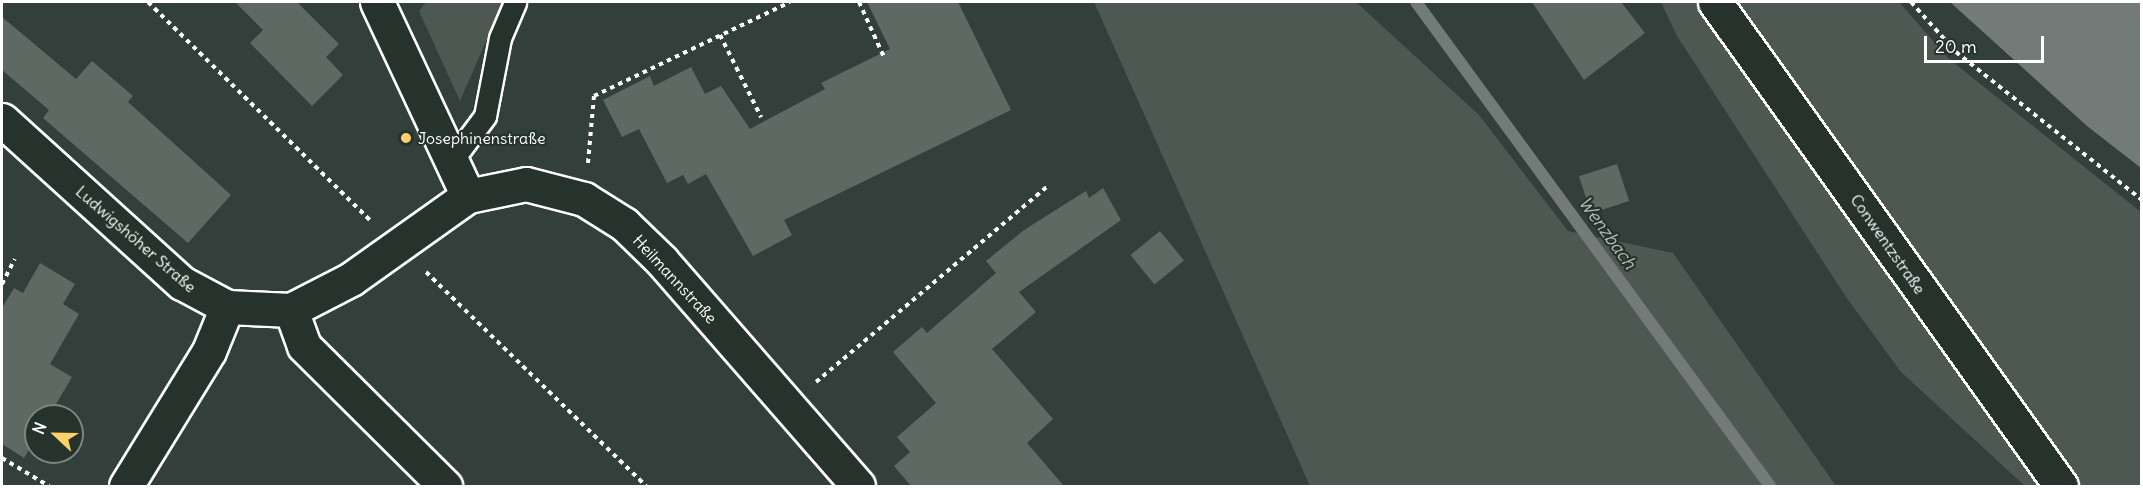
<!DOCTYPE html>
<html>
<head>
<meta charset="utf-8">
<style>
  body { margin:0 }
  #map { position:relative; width:2143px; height:488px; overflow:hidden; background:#333f3a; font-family:Delius,sans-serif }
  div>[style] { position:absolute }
  .green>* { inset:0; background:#4d5853 }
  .water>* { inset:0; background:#737b78 }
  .stream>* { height:12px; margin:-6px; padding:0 6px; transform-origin:6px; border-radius:6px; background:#737b78 }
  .building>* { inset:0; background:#5f6964; transform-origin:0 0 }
  .path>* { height:4px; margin-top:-2px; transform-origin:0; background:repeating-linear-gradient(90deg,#fff 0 4.5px,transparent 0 9px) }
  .roads { filter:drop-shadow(2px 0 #fff) drop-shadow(-2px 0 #fff) drop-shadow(0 2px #fff) drop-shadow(0 -2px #fff) }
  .lane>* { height:21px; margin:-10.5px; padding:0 10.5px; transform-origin:10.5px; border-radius:10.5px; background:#26332d }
  .street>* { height:33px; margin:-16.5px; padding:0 16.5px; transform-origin:16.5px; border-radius:16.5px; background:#26332d }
  .dots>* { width:16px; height:16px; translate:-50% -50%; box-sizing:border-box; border:3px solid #26332d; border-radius:50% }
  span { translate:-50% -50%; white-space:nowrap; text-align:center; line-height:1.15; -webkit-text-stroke:4.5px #26332d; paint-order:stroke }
  .poi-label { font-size:16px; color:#fff }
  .left { translate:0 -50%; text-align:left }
  .street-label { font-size:16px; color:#fff }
  .water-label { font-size:18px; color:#b9bdbc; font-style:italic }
  .frame { position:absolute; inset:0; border:3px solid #fff; pointer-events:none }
  .north { position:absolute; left:24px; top:404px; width:60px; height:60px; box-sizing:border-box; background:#26332d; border:2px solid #7d8581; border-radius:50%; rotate:292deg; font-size:16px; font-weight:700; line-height:24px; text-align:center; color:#fff }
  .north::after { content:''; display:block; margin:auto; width:21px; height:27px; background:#ffd166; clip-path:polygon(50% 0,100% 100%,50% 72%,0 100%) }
  .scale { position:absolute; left:1924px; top:36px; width:120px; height:27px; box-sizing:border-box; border:3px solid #fff; border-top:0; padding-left:8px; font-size:18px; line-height:21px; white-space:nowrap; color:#fff; -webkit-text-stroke:4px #26332d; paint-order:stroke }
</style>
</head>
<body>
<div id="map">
  <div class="green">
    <div style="clip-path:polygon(426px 2px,503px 2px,460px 101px,419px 11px)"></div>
    <div style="clip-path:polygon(1094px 2px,1356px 2px,1479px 115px,1568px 231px,1673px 253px,1836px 486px,1310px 486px)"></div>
    <div style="clip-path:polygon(1661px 2px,1899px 2px,1949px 59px,2141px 212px,2141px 486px,2025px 486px,1901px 372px,1846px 297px,1677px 36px)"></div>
  </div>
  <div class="water">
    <div style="clip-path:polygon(1950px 2px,2141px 2px,2141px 168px,2087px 126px)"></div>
  </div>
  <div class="stream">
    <div style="left:1416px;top:2px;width:600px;rotate:53.82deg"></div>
  </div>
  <div class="building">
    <div style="clip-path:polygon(235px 2px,297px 2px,339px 44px,326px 57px,343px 75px,312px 106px,250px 43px,263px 30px)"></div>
    <div style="clip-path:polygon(867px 2px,958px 2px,1011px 110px,784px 220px,792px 235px,753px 256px,706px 174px,688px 184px,683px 175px,667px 183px,639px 129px,622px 137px,603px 100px,650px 76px,654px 86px,691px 67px,705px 94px,721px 86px,750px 129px,825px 89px,821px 83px,890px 49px)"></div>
    <div style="clip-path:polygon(1532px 2px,1621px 2px,1645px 33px,1584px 80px)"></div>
    <div style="clip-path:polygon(2px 17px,76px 79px,92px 61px,133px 96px,128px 102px,231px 195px,188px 243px,43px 118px,49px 110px,2px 70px)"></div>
    <div style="left:1617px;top:164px;width:39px;height:40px;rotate:72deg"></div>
    <div style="clip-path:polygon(1103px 188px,1121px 220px,1019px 292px,1036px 312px,992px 349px,1053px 419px,1027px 443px,1064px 486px,911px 486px,894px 466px,910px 452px,897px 437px,936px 403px,893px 352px,922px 327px,927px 333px,996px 273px,986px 261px,1024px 230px,1086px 191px,1089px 198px)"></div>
    <div style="left:1160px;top:231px;width:38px;height:38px;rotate:51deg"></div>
    <div style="clip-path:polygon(40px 263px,75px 284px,63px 304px,79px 314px,50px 364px,72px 377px,49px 416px,36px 416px,36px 438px,24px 458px,2px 444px,2px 308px,14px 288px,23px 293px)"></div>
  </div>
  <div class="path">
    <div style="left:148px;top:2px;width:311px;rotate:44.5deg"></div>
    <div style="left:859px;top:2px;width:60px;rotate:65.6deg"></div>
    <div style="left:1911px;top:2px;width:67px;rotate:48deg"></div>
    <div style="left:1956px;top:52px;width:238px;rotate:38.5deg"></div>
    <div style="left:720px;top:35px;width:92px;rotate:63.4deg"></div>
    <div style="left:588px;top:163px;width:67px;rotate:-84.9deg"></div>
    <div style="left:594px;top:96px;width:217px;rotate:-25.6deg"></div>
    <div style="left:426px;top:272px;width:307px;rotate:44.2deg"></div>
    <div style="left:2px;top:284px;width:28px;rotate:-63deg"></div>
    <div style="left:816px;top:382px;width:302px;rotate:-40.2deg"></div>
    <div style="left:2px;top:458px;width:55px;rotate:30.8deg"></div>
  </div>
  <div class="roads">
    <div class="lane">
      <div style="left:450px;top:163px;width:59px;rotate:-53.3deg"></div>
      <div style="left:485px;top:116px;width:79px;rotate:-79.1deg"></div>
      <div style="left:500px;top:38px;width:39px;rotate:-67deg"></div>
    </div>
    <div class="street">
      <div style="left:377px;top:2px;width:214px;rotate:64.9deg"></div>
      <div style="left:1715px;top:2px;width:595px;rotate:54.44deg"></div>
      <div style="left:2px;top:120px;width:243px;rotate:42.2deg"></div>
      <div style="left:182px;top:283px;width:51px;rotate:28.1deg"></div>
      <div style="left:227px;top:307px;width:64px;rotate:2.7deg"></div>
      <div style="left:291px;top:310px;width:68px;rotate:-27.3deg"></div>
      <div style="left:351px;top:279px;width:143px;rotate:-35.4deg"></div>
      <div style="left:468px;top:196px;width:59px;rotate:-11.7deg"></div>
      <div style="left:526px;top:184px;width:60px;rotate:14.5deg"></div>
      <div style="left:584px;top:199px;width:47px;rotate:32deg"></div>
      <div style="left:624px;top:224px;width:53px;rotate:44.2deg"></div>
      <div style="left:662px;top:261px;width:298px;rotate:48.9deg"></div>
      <div style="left:291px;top:310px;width:38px;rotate:70deg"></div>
      <div style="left:304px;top:346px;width:199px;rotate:44.8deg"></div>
      <div style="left:126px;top:486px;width:158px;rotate:-58.4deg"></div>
      <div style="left:209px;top:351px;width:48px;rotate:-67.8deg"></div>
    </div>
  </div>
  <div class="dots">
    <div style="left:406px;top:138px;background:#ffd166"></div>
  </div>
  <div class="poi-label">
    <span class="left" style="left:418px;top:138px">Josephinenstraße</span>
  </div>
  <div class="street-label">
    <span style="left:136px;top:239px;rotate:41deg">Ludwigshöher Straße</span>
    <span style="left:1888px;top:244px;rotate:55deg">Conwentzstraße</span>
    <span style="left:675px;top:279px;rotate:47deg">Heilmannstraße</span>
  </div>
  <div class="water-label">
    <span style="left:1607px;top:233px;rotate:54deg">Wenzbach</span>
  </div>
  <div class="frame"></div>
  <div class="north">N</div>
  <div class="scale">20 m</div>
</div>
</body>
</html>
